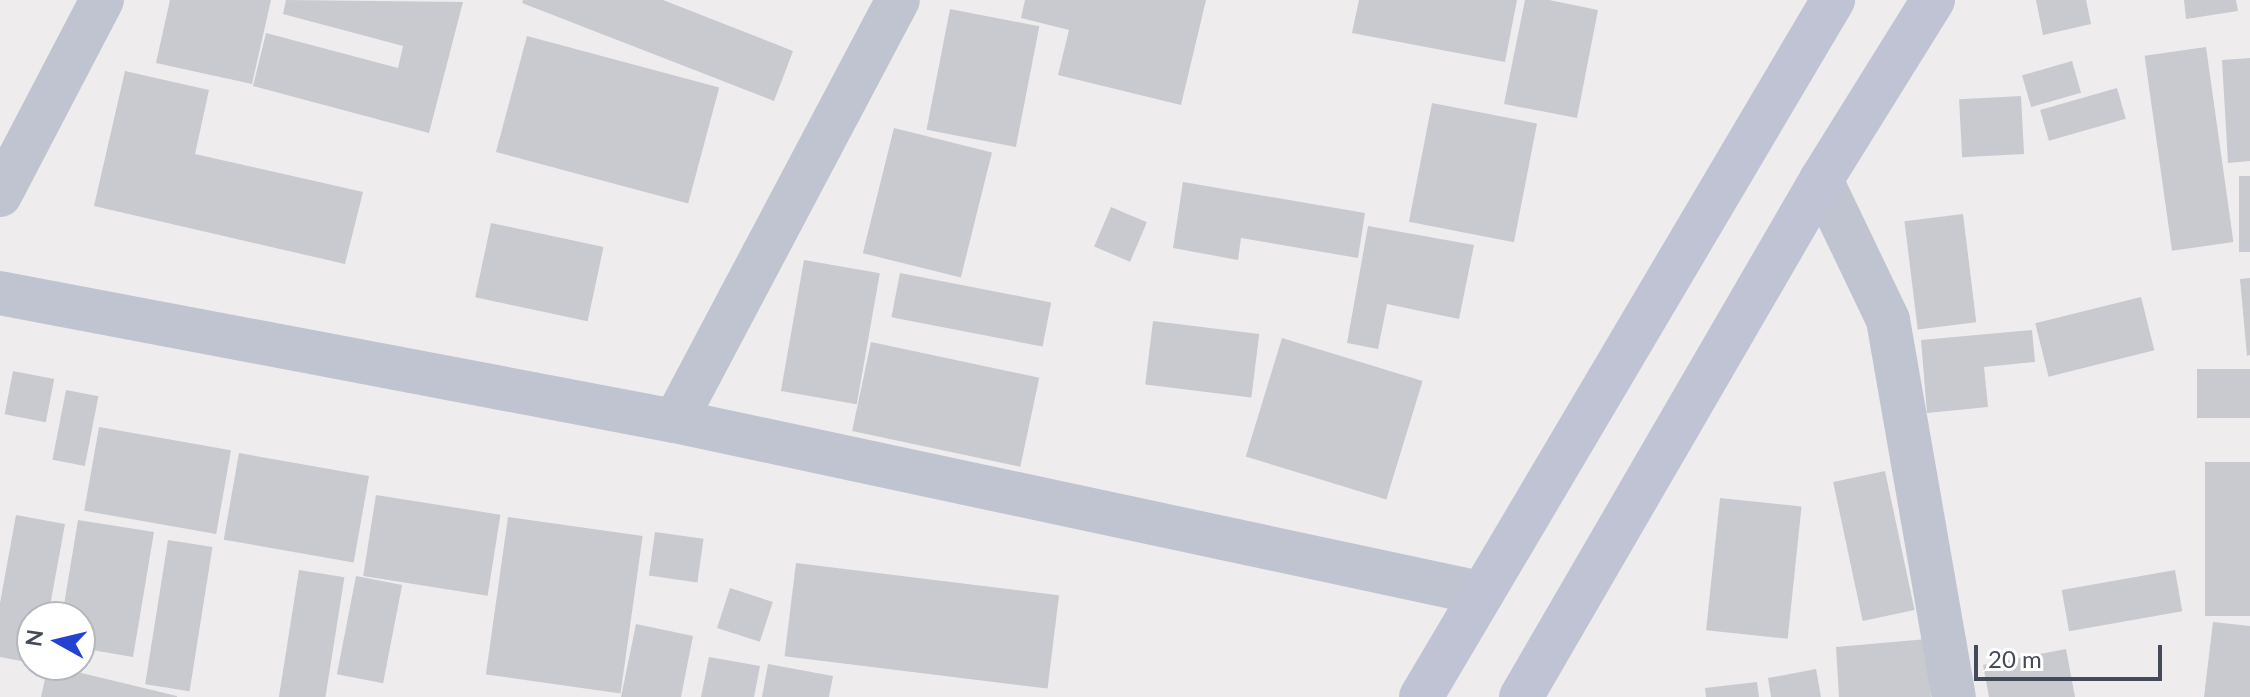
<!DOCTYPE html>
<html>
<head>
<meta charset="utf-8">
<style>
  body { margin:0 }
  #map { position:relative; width:2250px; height:697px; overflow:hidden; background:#eeecec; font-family:Lato,sans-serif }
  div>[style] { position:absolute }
  .building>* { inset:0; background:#c9cad0; transform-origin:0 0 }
  .street>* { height:44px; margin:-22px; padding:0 22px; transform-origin:22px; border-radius:22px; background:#c0c4d0 }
  .secondary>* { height:44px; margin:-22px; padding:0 22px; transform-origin:22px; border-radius:22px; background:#bfc3d4 }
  span { translate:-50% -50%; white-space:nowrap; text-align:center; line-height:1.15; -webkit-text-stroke:7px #fff; paint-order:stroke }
  .north { position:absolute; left:16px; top:601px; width:80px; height:80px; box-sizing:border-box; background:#fff; border:2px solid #b5b7bc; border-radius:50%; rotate:278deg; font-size:22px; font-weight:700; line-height:32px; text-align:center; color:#454a58 }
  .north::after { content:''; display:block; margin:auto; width:28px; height:36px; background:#2441d0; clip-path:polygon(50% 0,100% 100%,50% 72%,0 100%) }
  .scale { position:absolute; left:1974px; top:645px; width:188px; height:36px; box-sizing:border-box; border:4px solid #454a58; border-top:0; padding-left:10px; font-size:24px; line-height:28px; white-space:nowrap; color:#454a58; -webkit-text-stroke:6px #fff; paint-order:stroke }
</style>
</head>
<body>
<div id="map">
  <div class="building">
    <div style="clip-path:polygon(170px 0,271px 0,252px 84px,156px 63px)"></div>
    <div style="clip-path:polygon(286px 0,463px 2px,429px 133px,253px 86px,266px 33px,398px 68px,403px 46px,283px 14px)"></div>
    <div style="clip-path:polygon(523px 0,663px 0,793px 51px,774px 101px,522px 3px)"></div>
    <div style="clip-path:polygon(1025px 0,1206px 0,1181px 105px,1058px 75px,1069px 30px,1021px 18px)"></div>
    <div style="clip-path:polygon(1359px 0,1517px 0,1505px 62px,1352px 33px)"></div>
    <div style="clip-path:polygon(1525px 0,1549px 0,1598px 10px,1577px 118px,1504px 104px)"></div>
    <div style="clip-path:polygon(2036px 0,2086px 0,2091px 24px,2043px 35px)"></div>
    <div style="clip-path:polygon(2184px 0,2236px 0,2238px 11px,2186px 19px)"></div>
    <div style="left:950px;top:9px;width:91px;height:123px;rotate:11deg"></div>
    <div style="left:527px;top:36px;width:199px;height:120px;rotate:15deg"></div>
    <div style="left:2206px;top:47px;width:197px;height:62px;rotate:82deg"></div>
    <div style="clip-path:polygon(2250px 58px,2250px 161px,2228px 163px,2222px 60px)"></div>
    <div style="left:2072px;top:61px;width:33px;height:52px;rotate:74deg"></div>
    <div style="clip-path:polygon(125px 71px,209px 90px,195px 154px,363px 192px,345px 264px,94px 206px)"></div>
    <div style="left:2117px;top:88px;width:32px;height:80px;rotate:74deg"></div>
    <div style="left:2021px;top:96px;width:58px;height:62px;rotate:87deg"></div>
    <div style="left:1432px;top:103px;width:107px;height:121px;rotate:11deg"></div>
    <div style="left:894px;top:128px;width:101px;height:129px;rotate:14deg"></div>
    <div style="left:2239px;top:176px;width:11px;height:76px"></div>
    <div style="clip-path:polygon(1183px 182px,1365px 213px,1358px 258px,1241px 238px,1238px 260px,1173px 248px)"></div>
    <div style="left:1111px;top:207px;width:39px;height:43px;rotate:23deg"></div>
    <div style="left:1963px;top:214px;width:109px;height:59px;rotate:83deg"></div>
    <div style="left:491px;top:223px;width:115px;height:76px;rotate:12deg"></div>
    <div style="clip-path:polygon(1368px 226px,1474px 245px,1459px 319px,1387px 304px,1378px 349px,1347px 343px)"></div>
    <div style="left:804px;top:260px;width:77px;height:133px;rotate:10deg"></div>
    <div style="left:900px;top:273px;width:154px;height:45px;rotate:11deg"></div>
    <div style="clip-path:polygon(2250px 278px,2250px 355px,2247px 356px,2240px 279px)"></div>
    <div style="left:2141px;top:297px;width:55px;height:109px;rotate:76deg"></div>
    <div style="left:1153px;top:321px;width:107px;height:64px;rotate:7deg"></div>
    <div style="clip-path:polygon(2032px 330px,2035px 362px,1984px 367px,1988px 407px,1927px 413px,1921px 340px)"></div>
    <div style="left:1282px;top:338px;width:147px;height:124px;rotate:17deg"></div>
    <div style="left:871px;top:342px;width:172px;height:91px;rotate:12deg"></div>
    <div style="left:2250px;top:369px;width:49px;height:53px;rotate:90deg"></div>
    <div style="left:13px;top:371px;width:42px;height:44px;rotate:11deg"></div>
    <div style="left:66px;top:390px;width:33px;height:71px;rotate:11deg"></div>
    <div style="left:99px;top:427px;width:134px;height:85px;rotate:10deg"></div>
    <div style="left:239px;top:453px;width:132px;height:88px;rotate:10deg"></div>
    <div style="left:2250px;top:462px;width:154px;height:45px;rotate:90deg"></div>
    <div style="left:1885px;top:471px;width:142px;height:53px;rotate:78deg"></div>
    <div style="left:376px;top:495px;width:126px;height:82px;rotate:9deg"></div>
    <div style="left:1720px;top:498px;width:82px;height:133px;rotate:6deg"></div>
    <div style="clip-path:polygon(16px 515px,65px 524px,48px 617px,32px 617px,32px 663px,0 657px,0 603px)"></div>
    <div style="left:508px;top:517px;width:136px;height:159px;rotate:8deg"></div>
    <div style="clip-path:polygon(78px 520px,154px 532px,133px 657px,80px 648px,80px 617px,62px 617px)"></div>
    <div style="left:655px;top:532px;width:49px;height:44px;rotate:8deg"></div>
    <div style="left:168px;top:540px;width:45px;height:146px;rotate:9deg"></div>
    <div style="left:796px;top:563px;width:265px;height:94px;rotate:7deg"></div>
    <div style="left:299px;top:570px;width:46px;height:129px;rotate:9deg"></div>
    <div style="left:2175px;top:570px;width:42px;height:115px;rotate:80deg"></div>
    <div style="left:356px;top:576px;width:47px;height:100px;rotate:11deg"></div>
    <div style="left:730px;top:588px;width:45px;height:42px;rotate:18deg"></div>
    <div style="clip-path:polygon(2213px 622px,2250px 626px,2250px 697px,2204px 697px)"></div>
    <div style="clip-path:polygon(636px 624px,693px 636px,681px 697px,621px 697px)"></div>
    <div style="clip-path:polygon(1927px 639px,1931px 697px,1839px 697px,1836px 647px)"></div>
    <div style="clip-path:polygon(2066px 649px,2075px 697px,1989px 697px,1983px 665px)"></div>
    <div style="clip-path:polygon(709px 657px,760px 666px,754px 697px,701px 697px)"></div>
    <div style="clip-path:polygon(768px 664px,833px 676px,829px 697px,762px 697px)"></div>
    <div style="clip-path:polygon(48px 665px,177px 696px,177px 697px,41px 697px)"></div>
    <div style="clip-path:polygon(1816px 669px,1821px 697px,1771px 697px,1768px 678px)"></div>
    <div style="clip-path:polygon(1757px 682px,1759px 697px,1706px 697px,1705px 688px)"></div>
  </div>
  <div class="street">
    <div style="left:1821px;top:180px;width:155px;rotate:64.4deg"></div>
    <div style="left:1888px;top:320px;width:383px;rotate:80.1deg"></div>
    <div style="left:0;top:195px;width:220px;rotate:-62.4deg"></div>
    <div style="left:0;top:293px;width:687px;rotate:10.74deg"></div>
    <div style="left:675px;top:421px;width:823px;rotate:12.06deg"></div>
    <div style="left:675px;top:421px;width:476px;rotate:-62.1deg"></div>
  </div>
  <div class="secondary">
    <div style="left:1421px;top:697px;width:810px;rotate:-59.41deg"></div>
    <div style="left:1521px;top:697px;width:598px;rotate:-59.87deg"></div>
    <div style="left:1821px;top:180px;width:212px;rotate:-58.1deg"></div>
  </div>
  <div class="north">N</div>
  <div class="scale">20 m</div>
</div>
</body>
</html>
